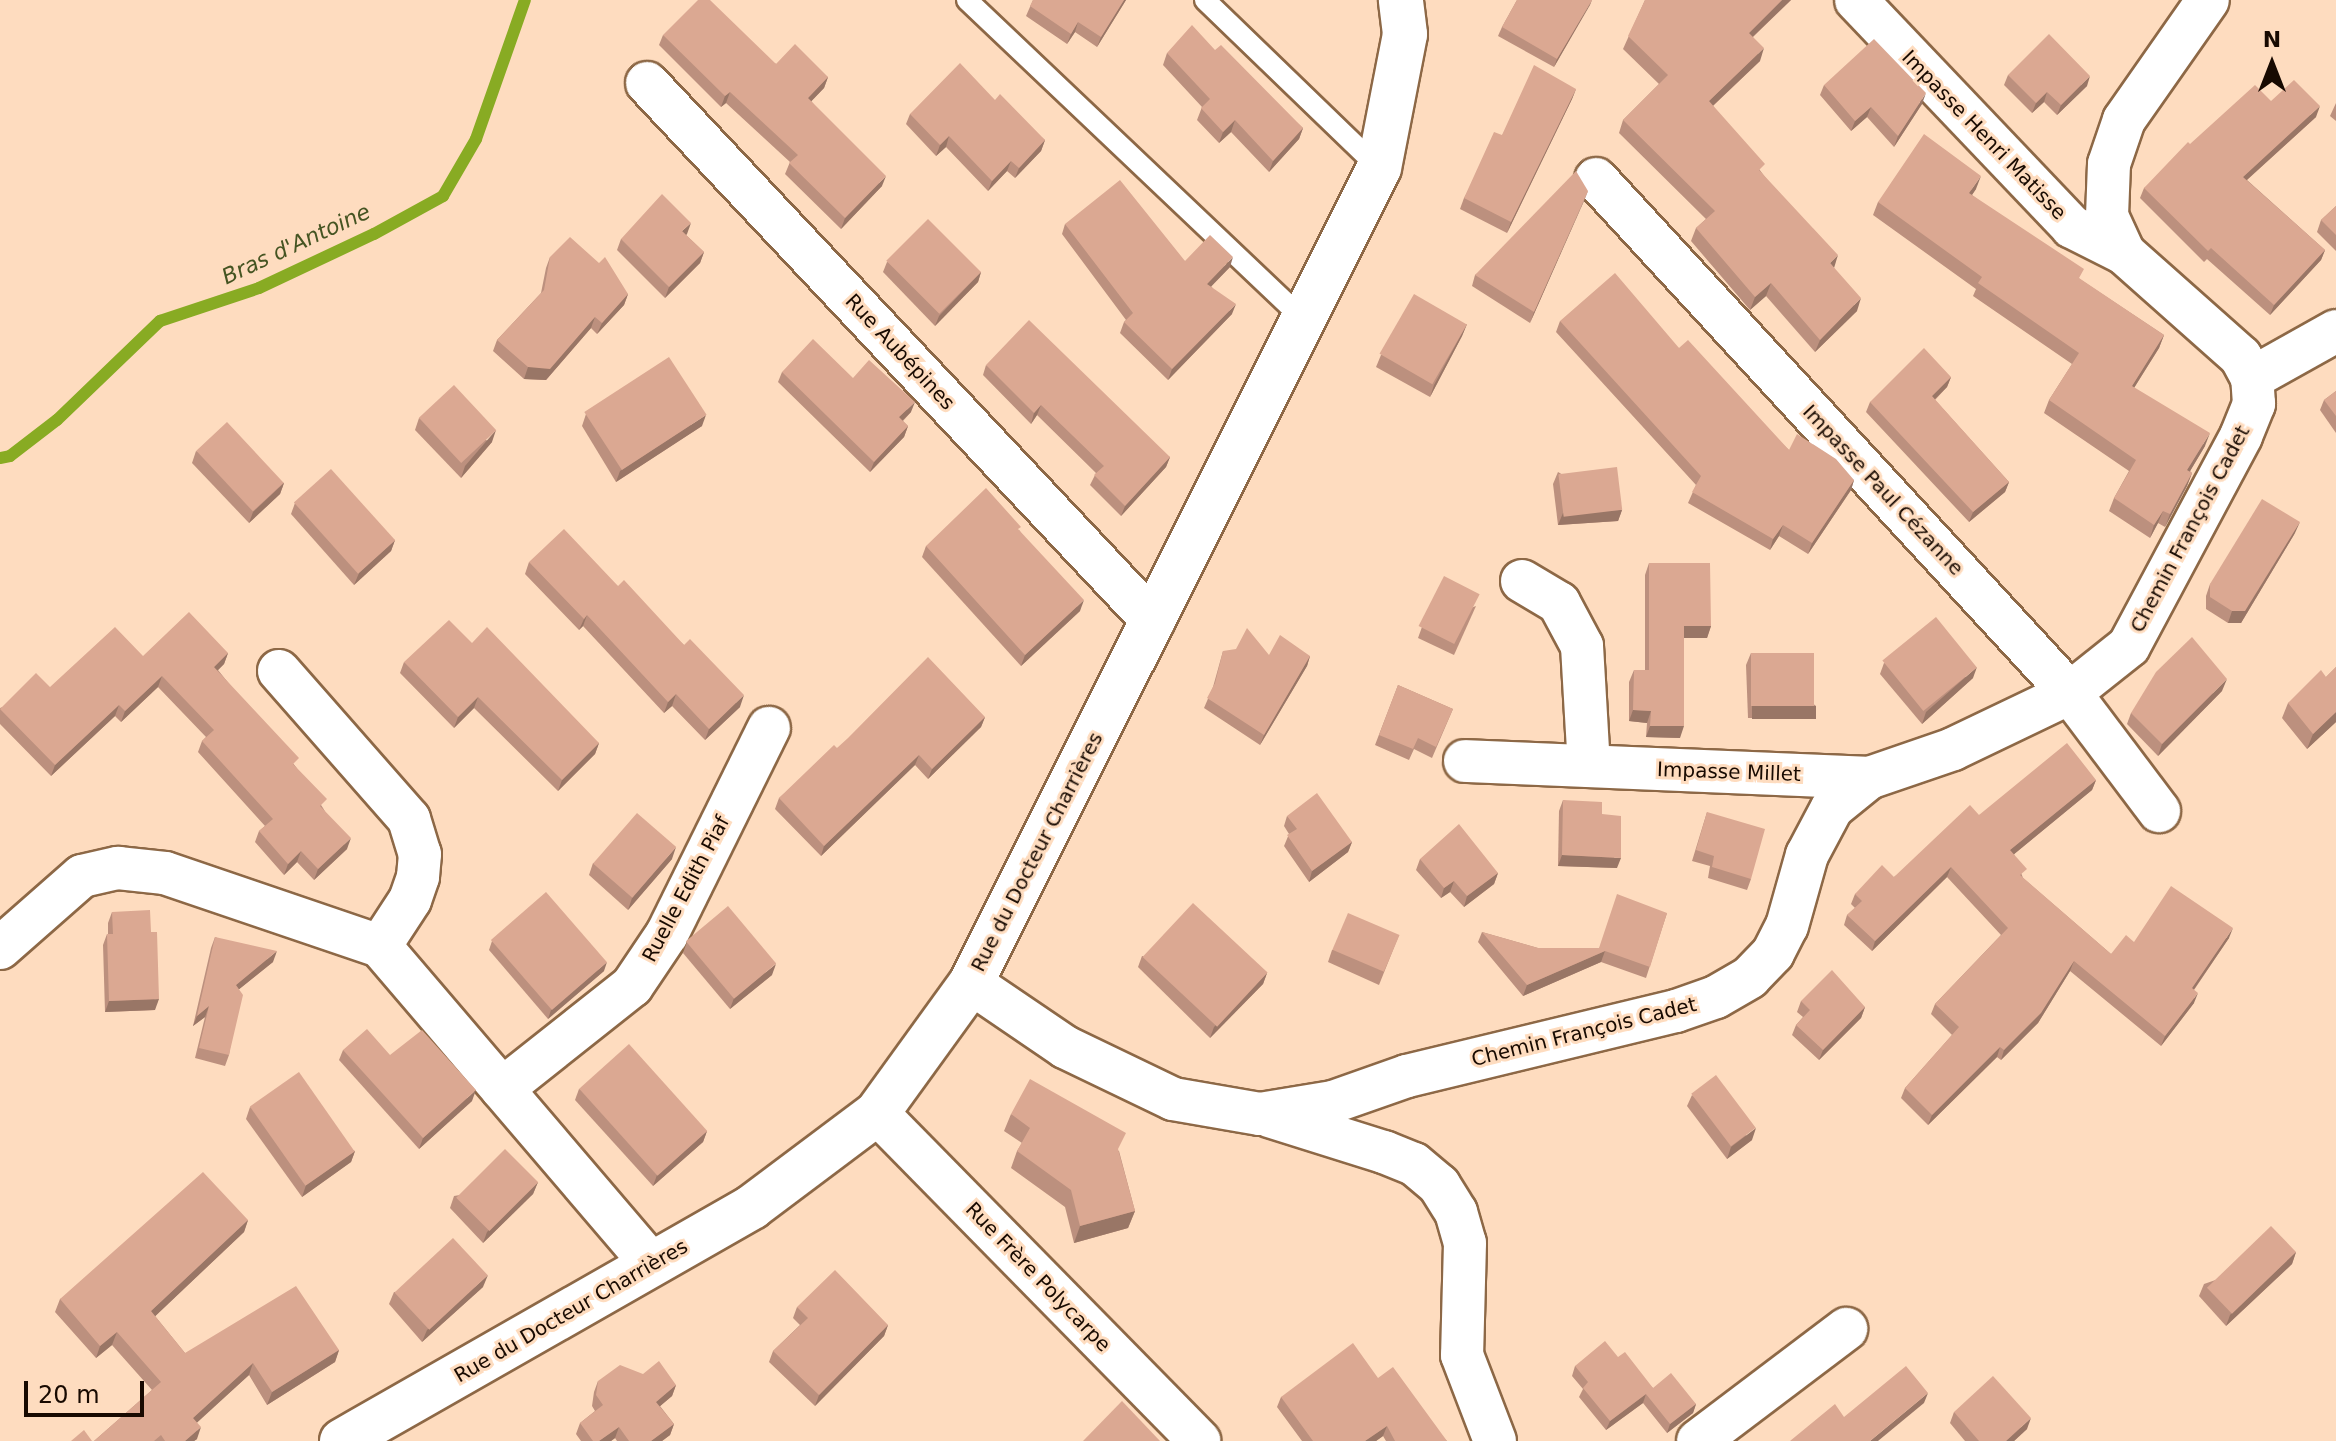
<!DOCTYPE html>
<html>
<head>
<meta charset="utf-8">
<style>
  body { margin:0 }
  #map { position:relative; width:2336px; height:1441px; overflow:hidden; background:#fedcbf; font-family:"DejaVu Sans",sans-serif }
  div>[style] { position:absolute }
  .stream>* { height:12px; margin:-6px; padding:0 6px; transform-origin:6px; border-radius:6px; background:#88ab23 }
  .roads { filter:drop-shadow(2px 0 #8d6846) drop-shadow(-2px 0 #8d6846) drop-shadow(0 2px #8d6846) drop-shadow(0 -2px #8d6846) }
  .service>* { height:20px; margin:-10px; padding:0 10px; transform-origin:10px; border-radius:10px; background:#fff }
  .minor>* { height:42px; margin:-21px; padding:0 21px; transform-origin:21px; border-radius:21px; background:#fff }
  .tertiary>* { height:44px; margin:-22px; padding:0 22px; transform-origin:22px; border-radius:22px; background:#fff }
  .wall>* { inset:0; background:#bc907e }
  .shaded-wall>* { inset:0; background:#997666; transform-origin:0 0 }
  .building>* { inset:0; background:#dba892; transform-origin:0 0 }
  span { translate:-50% -50%; white-space:nowrap; text-align:center; line-height:1.15; -webkit-text-stroke:6px #fedcbf; paint-order:stroke }
  .street-label { font-size:20px; color:#180a01 }
  .water-label { font-size:22px; color:#455422; font-style:italic }
  .north { position:absolute; left:2232px; top:24px; width:80px; height:80px; -webkit-text-stroke:6px #fedcbf; paint-order:stroke; rotate:0deg; font-size:22px; font-weight:700; line-height:32px; text-align:center; color:#180a01 }
  .north::after { content:''; display:block; margin:auto; width:28px; height:36px; background:#180a01; clip-path:polygon(50% 0,100% 100%,50% 72%,0 100%) }
  .scale { position:absolute; left:24px; top:1381px; width:120px; height:36px; box-sizing:border-box; border:4px solid #180a01; border-top:0; padding-left:10px; font-size:24px; line-height:28px; white-space:nowrap; color:#180a01; -webkit-text-stroke:6px #fedcbf; paint-order:stroke }
</style>
</head>
<body>
<div id="map">
  <div class="stream">
    <div style="left:0;top:458px;width:10px;rotate:-11deg"></div>
    <div style="left:10px;top:456px;width:59px;rotate:-37.5deg"></div>
    <div style="left:57px;top:420px;width:143px;rotate:-43.9deg"></div>
    <div style="left:160px;top:321px;width:104px;rotate:-18.4deg"></div>
    <div style="left:259px;top:288px;width:127px;rotate:-25.2deg"></div>
    <div style="left:374px;top:234px;width:79px;rotate:-28.8deg"></div>
    <div style="left:443px;top:196px;width:66px;rotate:-59.9deg"></div>
    <div style="left:476px;top:139px;width:147px;rotate:-70.6deg"></div>
  </div>
  <div class="roads">
    <div class="service">
      <div style="left:967px;top:0;width:463px;rotate:43.5deg"></div>
      <div style="left:1205px;top:0;width:242px;rotate:44deg"></div>
    </div>
    <div class="minor">
      <div style="left:1856px;top:0;width:313px;rotate:46.4deg"></div>
      <div style="left:2072px;top:227px;width:58px;rotate:26.6deg"></div>
      <div style="left:647px;top:83px;width:739px;rotate:46.76deg"></div>
      <div style="left:1596px;top:179px;width:699px;rotate:47.32deg"></div>
      <div style="left:2070px;top:693px;width:148px;rotate:53deg"></div>
      <div style="left:2252px;top:378px;width:96px;rotate:-29.2deg"></div>
      <div style="left:1522px;top:581px;width:43px;rotate:30.7deg"></div>
      <div style="left:1559px;top:603px;width:49px;rotate:61.9deg"></div>
      <div style="left:1582px;top:646px;width:120px;rotate:86.7deg"></div>
      <div style="left:279px;top:671px;width:197px;rotate:48.7deg"></div>
      <div style="left:409px;top:819px;width:37px;rotate:73deg"></div>
      <div style="left:420px;top:854px;width:23px;rotate:95deg"></div>
      <div style="left:418px;top:877px;width:24px;rotate:109deg"></div>
      <div style="left:410px;top:900px;width:55px;rotate:123.1deg"></div>
      <div style="left:1465px;top:761px;width:404px;rotate:2.4deg"></div>
      <div style="left:0;top:948px;width:109px;rotate:-41.3deg"></div>
      <div style="left:82px;top:876px;width:37px;rotate:-13deg"></div>
      <div style="left:118px;top:868px;width:47px;rotate:6.1deg"></div>
      <div style="left:165px;top:873px;width:227px;rotate:18.8deg"></div>
      <div style="left:380px;top:946px;width:419px;rotate:49.5deg"></div>
      <div style="left:971px;top:983px;width:114px;rotate:34.2deg"></div>
      <div style="left:1065px;top:1047px;width:120px;rotate:25.7deg"></div>
      <div style="left:1173px;top:1099px;width:88px;rotate:9.8deg"></div>
      <div style="left:1260px;top:1114px;width:74px;rotate:-9.3deg"></div>
      <div style="left:1333px;top:1102px;width:78px;rotate:-19.4deg"></div>
      <div style="left:1407px;top:1076px;width:277px;rotate:-13.6deg"></div>
      <div style="left:1676px;top:1011px;width:42px;rotate:-19.3deg"></div>
      <div style="left:1716px;top:997px;width:39px;rotate:-30deg"></div>
      <div style="left:1750px;top:977px;width:33px;rotate:-46deg"></div>
      <div style="left:1773px;top:953px;width:30px;rotate:-63deg"></div>
      <div style="left:1787px;top:926px;width:74px;rotate:-74.3deg"></div>
      <div style="left:1807px;top:855px;width:53px;rotate:-62deg"></div>
      <div style="left:1832px;top:808px;width:48px;rotate:-39deg"></div>
      <div style="left:1869px;top:778px;width:89px;rotate:-19deg"></div>
      <div style="left:1953px;top:749px;width:130px;rotate:-25.6deg"></div>
      <div style="left:2070px;top:693px;width:75px;rotate:-38.5deg"></div>
      <div style="left:2129px;top:646px;width:238px;rotate:-61.9deg"></div>
      <div style="left:2241px;top:436px;width:35px;rotate:-68deg"></div>
      <div style="left:2254px;top:404px;width:26px;rotate:-94deg"></div>
      <div style="left:2252px;top:378px;width:24px;rotate:-118deg"></div>
      <div style="left:2241px;top:357px;width:157px;rotate:-138.4deg"></div>
      <div style="left:2124px;top:253px;width:41px;rotate:-114.7deg"></div>
      <div style="left:2107px;top:216px;width:52px;rotate:-87.8deg"></div>
      <div style="left:2109px;top:164px;width:46px;rotate:-71.2deg"></div>
      <div style="left:2124px;top:120px;width:146px;rotate:-55deg"></div>
      <div style="left:502px;top:1089px;width:166px;rotate:-38.4deg"></div>
      <div style="left:632px;top:986px;width:63px;rotate:-56.1deg"></div>
      <div style="left:667px;top:934px;width:230px;rotate:-63.7deg"></div>
      <div style="left:877px;top:1113px;width:460px;rotate:45.5deg"></div>
      <div style="left:1269px;top:1116px;width:121px;rotate:17.4deg"></div>
      <div style="left:1384px;top:1152px;width:32px;rotate:22deg"></div>
      <div style="left:1414px;top:1164px;width:33px;rotate:40deg"></div>
      <div style="left:1439px;top:1185px;width:32px;rotate:58deg"></div>
      <div style="left:1456px;top:1212px;width:32px;rotate:74deg"></div>
      <div style="left:1465px;top:1243px;width:112px;rotate:91.5deg"></div>
      <div style="left:1462px;top:1355px;width:92px;rotate:69deg"></div>
      <div style="left:1698px;top:1441px;width:186px;rotate:-37.1deg"></div>
    </div>
    <div class="tertiary">
      <div style="left:342px;top:1441px;width:472px;rotate:-29.7deg"></div>
      <div style="left:752px;top:1207px;width:156px;rotate:-36.9deg"></div>
      <div style="left:877px;top:1113px;width:160px;rotate:-54.1deg"></div>
      <div style="left:971px;top:983px;width:911px;rotate:-63.41deg"></div>
      <div style="left:1379px;top:168px;width:136px;rotate:-79deg"></div>
      <div style="left:1405px;top:34px;width:34px;rotate:-97deg"></div>
    </div>
  </div>
  <div class="wall">
    <div style="clip-path:polygon(1033px 0,1126px 0,1097px 47px,1075px 32px,1067px 44px,1026px 16px)"></div>
    <div style="clip-path:polygon(1517px 0,1592px 0,1554px 67px,1498px 36px,1502px 27px)"></div>
    <div style="clip-path:polygon(1645px 0,1791px 0,1753px 37px,1760px 61px,1713px 106px,1762px 173px,1834px 268px,1857px 311px,1815px 352px,1766px 296px,1750px 310px,1691px 241px,1696px 228px,1706px 219px,1619px 133px,1623px 120px,1659px 84px,1623px 49px)"></div>
    <div style="clip-path:polygon(663px 35px,828px 77px,824px 88px,811px 101px,882px 186px,841px 229px,785px 174px,790px 162px,726px 103px,721px 107px,659px 45px)"></div>
    <div style="clip-path:polygon(1215px 50px,1303px 128px,1299px 139px,1269px 172px,1231px 132px,1219px 143px,1197px 120px,1202px 107px,1163px 65px,1167px 53px)"></div>
    <div style="clip-path:polygon(2008px 75px,2087px 86px,2057px 115px,2044px 102px,2032px 113px,2004px 85px)"></div>
    <div style="clip-path:polygon(1824px 85px,1922px 104px,1894px 147px,1867px 117px,1851px 131px,1820px 95px)"></div>
    <div style="clip-path:polygon(1576px 89px,1572px 99px,1507px 233px,1460px 209px,1464px 198px,1502px 135px)"></div>
    <div style="clip-path:polygon(995px 100px,1045px 140px,1041px 151px,1015px 178px,1007px 171px,988px 191px,946px 147px,936px 156px,906px 124px,910px 114px)"></div>
    <div style="clip-path:polygon(2271px 101px,2316px 117px,2247px 180px,2325px 250px,2321px 260px,2270px 315px,2207px 259px,2204px 262px,2140px 198px,2144px 188px)"></div>
    <div style="clip-path:polygon(2336px 103px,2336px 121px,2330px 116px)"></div>
    <div style="clip-path:polygon(1976px 189px,1972px 195px,2081px 280px,2164px 335px,2159px 348px,2134px 388px,2205px 446px,2190px 471px,2192px 473px,2187px 486px,2165px 527px,2158px 523px,2150px 538px,2109px 511px,2114px 498px,2129px 471px,2044px 413px,2049px 400px,2072px 364px,1973px 296px,1976px 289px,1873px 215px,1878px 202px)"></div>
    <div style="clip-path:polygon(1588px 191px,1530px 323px,1472px 286px,1475px 275px)"></div>
    <div style="clip-path:polygon(2336px 206px,2336px 251px,2317px 232px,2321px 220px)"></div>
    <div style="clip-path:polygon(1065px 224px,1185px 261px,1230px 267px,1211px 286px,1232px 314px,1168px 380px,1120px 333px,1124px 322px,1126px 320px,1062px 234px)"></div>
    <div style="clip-path:polygon(687px 234px,686px 235px,704px 252px,700px 263px,665px 298px,617px 250px,621px 239px)"></div>
    <div style="clip-path:polygon(550px 257px,628px 294px,624px 305px,597px 334px,591px 328px,546px 380px,524px 379px,493px 351px,497px 340px,541px 293px,546px 268px)"></div>
    <div style="clip-path:polygon(887px 262px,981px 272px,978px 282px,935px 326px,883px 272px)"></div>
    <div style="clip-path:polygon(1560px 321px,1679px 348px,1789px 450px,1854px 480px,1851px 490px,1808px 554px,1779px 536px,1770px 550px,1688px 503px,1696px 485px,1556px 332px)"></div>
    <div style="clip-path:polygon(1467px 324px,1462px 336px,1430px 397px,1376px 367px,1381px 355px)"></div>
    <div style="clip-path:polygon(986px 365px,1170px 457px,1166px 467px,1121px 516px,1090px 485px,1096px 473px,1037px 415px,1031px 424px,983px 375px)"></div>
    <div style="clip-path:polygon(782px 372px,853px 378px,911px 412px,903px 421px,908px 426px,904px 437px,870px 472px,778px 382px)"></div>
    <div style="clip-path:polygon(1951px 377px,1947px 387px,1935px 400px,2009px 482px,2005px 492px,1969px 522px,1866px 412px,1870px 402px)"></div>
    <div style="clip-path:polygon(2336px 391px,2336px 433px,2320px 410px,2324px 400px)"></div>
    <div style="clip-path:polygon(586px 414px,702px 426px,616px 482px,582px 426px)"></div>
    <div style="clip-path:polygon(419px 418px,492px 442px,461px 478px,415px 430px)"></div>
    <div style="clip-path:polygon(196px 451px,284px 483px,280px 494px,249px 523px,192px 463px)"></div>
    <div style="clip-path:polygon(1558px 472px,1622px 510px,1618px 521px,1558px 525px,1553px 484px)"></div>
    <div style="clip-path:polygon(295px 503px,395px 540px,391px 551px,354px 585px,291px 514px)"></div>
    <div style="clip-path:polygon(1019px 530px,1080px 611px,1021px 666px,922px 557px,926px 546px)"></div>
    <div style="clip-path:polygon(2295px 533px,2241px 623px,2228px 623px,2206px 609px,2206px 596px,2210px 584px)"></div>
    <div style="clip-path:polygon(529px 562px,618px 586px,684px 645px,740px 707px,705px 740px,672px 706px,664px 713px,583px 626px,579px 630px,525px 574px)"></div>
    <div style="clip-path:polygon(1649px 563px,1711px 626px,1707px 638px,1684px 638px,1680px 738px,1646px 737px,1647px 723px,1629px 721px,1629px 682px,1634px 670px,1645px 670px,1645px 575px)"></div>
    <div style="clip-path:polygon(1476px 606px,1454px 655px,1418px 638px,1422px 627px)"></div>
    <div style="clip-path:polygon(1223px 651px,1269px 655px,1310px 656px,1307px 666px,1260px 745px,1204px 708px,1213px 687px)"></div>
    <div style="clip-path:polygon(228px 653px,224px 664px,218px 670px,296px 767px,323px 808px,347px 849px,314px 880px,297px 862px,284px 875px,255px 842px,259px 831px,265px 826px,198px 752px,202px 741px,206px 737px,158px 687px,121px 722px,115px 716px,51px 776px,0 724px,0 708px,143px 656px)"></div>
    <div style="clip-path:polygon(1751px 653px,1816px 706px,1812px 718px,1748px 718px,1746px 665px)"></div>
    <div style="clip-path:polygon(404px 662px,599px 743px,595px 754px,558px 791px,474px 708px,454px 728px,400px 673px)"></div>
    <div style="clip-path:polygon(1884px 663px,1973px 678px,1922px 724px,1880px 674px)"></div>
    <div style="clip-path:polygon(2336px 667px,2336px 722px,2307px 749px,2282px 718px,2288px 703px,2326px 677px)"></div>
    <div style="clip-path:polygon(1398px 685px,1453px 709px,1432px 758px,1414px 749px,1409px 760px,1375px 745px)"></div>
    <div style="clip-path:polygon(2222px 691px,2158px 756px,2127px 724px,2131px 713px)"></div>
    <div style="clip-path:polygon(985px 717px,981px 727px,928px 779px,915px 765px,821px 856px,775px 809px,779px 798px,837px 748px)"></div>
    <div style="clip-path:polygon(2096px 780px,2092px 790px,2014px 854px,2023px 878px,2111px 954px,2134px 942px,2229px 938px,2194px 990px,2194px 1003px,2161px 1046px,2070px 971px,2038px 1023px,2001px 1060px,1997px 1057px,1928px 1125px,1901px 1098px,1905px 1088px,1952px 1035px,1931px 1014px,1935px 1004px,2001px 935px,1947px 877px,1872px 951px,1844px 925px,1847px 915px,1855px 908px,1851px 904px,1855px 894px,1894px 877px,1979px 815px)"></div>
    <div style="clip-path:polygon(1563px 800px,1602px 814px,1617px 868px,1558px 866px,1559px 811px)"></div>
    <div style="clip-path:polygon(1707px 812px,1751px 879px,1747px 890px,1708px 878px,1710px 866px,1692px 861px)"></div>
    <div style="clip-path:polygon(1287px 816px,1352px 842px,1348px 852px,1309px 882px,1284px 846px,1289px 834px,1284px 826px)"></div>
    <div style="clip-path:polygon(672px 859px,628px 910px,589px 875px,593px 863px)"></div>
    <div style="clip-path:polygon(1420px 859px,1498px 873px,1494px 884px,1464px 907px,1450px 892px,1441px 898px,1416px 870px)"></div>
    <div style="clip-path:polygon(112px 912px,151px 932px,155px 1010px,105px 1012px,103px 945px,107px 934px,108px 934px,108px 923px)"></div>
    <div style="clip-path:polygon(1667px 913px,1646px 978px,1601px 962px,1523px 996px,1478px 942px,1482px 932px,1538px 948px,1599px 948px)"></div>
    <div style="clip-path:polygon(1399px 935px,1379px 985px,1328px 962px,1332px 950px)"></div>
    <div style="clip-path:polygon(215px 937px,273px 962px,239px 989px,229px 1055px,225px 1066px,195px 1058px,205px 1017px,193px 1026px,211px 948px)"></div>
    <div style="clip-path:polygon(492px 941px,604px 971px,548px 1019px,489px 950px)"></div>
    <div style="clip-path:polygon(687px 942px,772px 975px,730px 1009px,683px 953px)"></div>
    <div style="clip-path:polygon(1142px 956px,1267px 973px,1263px 984px,1210px 1038px,1138px 967px)"></div>
    <div style="clip-path:polygon(1801px 1001px,1865px 1007px,1861px 1018px,1819px 1060px,1792px 1035px,1796px 1025px,1803px 1017px,1797px 1012px)"></div>
    <div style="clip-path:polygon(343px 1050px,390px 1055px,472px 1101px,419px 1149px,339px 1060px)"></div>
    <div style="clip-path:polygon(579px 1089px,707px 1131px,703px 1142px,653px 1186px,575px 1100px)"></div>
    <div style="clip-path:polygon(1692px 1095px,1752px 1140px,1727px 1159px,1687px 1106px)"></div>
    <div style="clip-path:polygon(250px 1107px,355px 1151px,351px 1162px,302px 1197px,246px 1119px)"></div>
    <div style="clip-path:polygon(1011px 1114px,1119px 1151px,1135px 1211px,1128px 1228px,1074px 1243px,1065px 1207px,1011px 1168px,1017px 1151px,1022px 1143px,1004px 1131px)"></div>
    <div style="clip-path:polygon(538px 1182px,533px 1194px,483px 1243px,450px 1208px,454px 1196px)"></div>
    <div style="clip-path:polygon(248px 1220px,244px 1232px,155px 1316px,185px 1353px,339px 1350px,335px 1362px,267px 1405px,249px 1375px,197px 1422px,197px 1439px,194px 1441px,94px 1441px,152px 1390px,112px 1345px,96px 1358px,55px 1312px,60px 1299px)"></div>
    <div style="clip-path:polygon(2296px 1252px,2292px 1264px,2226px 1326px,2199px 1296px,2204px 1284px)"></div>
    <div style="clip-path:polygon(483px 1287px,422px 1342px,389px 1304px,394px 1292px)"></div>
    <div style="clip-path:polygon(797px 1307px,888px 1325px,884px 1336px,815px 1406px,769px 1362px,773px 1351px,800px 1325px,793px 1318px)"></div>
    <div style="clip-path:polygon(1618px 1357px,1653px 1388px,1696px 1404px,1693px 1413px,1667px 1433px,1643px 1403px,1606px 1430px,1579px 1397px,1583px 1389px,1572px 1376px,1575px 1366px)"></div>
    <div style="clip-path:polygon(1378px 1378px,1447px 1441px,1386px 1441px,1383px 1436px,1376px 1441px,1302px 1441px,1277px 1407px,1281px 1397px)"></div>
    <div style="clip-path:polygon(598px 1381px,676px 1385px,672px 1396px,660px 1406px,674px 1424px,670px 1435px,662px 1441px,617px 1441px,615px 1438px,611px 1441px,581px 1441px,576px 1434px,580px 1423px,595px 1411px,592px 1406px,594px 1392px)"></div>
    <div style="clip-path:polygon(1954px 1412px,2027px 1429px,2014px 1441px,1965px 1441px,1950px 1423px)"></div>
  </div>
  <div class="shaded-wall">
    <div style="clip-path:polygon(1124px 0,1126px 0,1097px 47px,1101px 37px)"></div>
    <div style="clip-path:polygon(1592px 0,1590px 5px,1554px 67px,1557px 59px)"></div>
    <div style="clip-path:polygon(1782px 0,1791px 0,1744px 45px,1749px 33px)"></div>
    <div style="clip-path:polygon(1078px 22px,1075px 32px,1067px 44px,1071px 34px)"></div>
    <div style="clip-path:polygon(1764px 48px,1760px 61px,1704px 114px,1709px 101px)"></div>
    <div style="clip-path:polygon(2090px 76px,2087px 86px,2057px 115px,2061px 105px)"></div>
    <div style="clip-path:polygon(828px 77px,824px 88px,804px 109px,808px 98px)"></div>
    <div style="clip-path:polygon(1576px 89px,1572px 99px,1507px 233px,1511px 222px)"></div>
    <div style="clip-path:polygon(730px 92px,726px 103px,721px 107px,725px 96px)"></div>
    <div style="clip-path:polygon(2047px 92px,2044px 102px,2032px 113px,2036px 103px)"></div>
    <div style="clip-path:polygon(1926px 93px,1922px 104px,1894px 147px,1898px 136px)"></div>
    <div style="clip-path:polygon(2320px 106px,2316px 117px,2239px 187px,2243px 177px)"></div>
    <div style="clip-path:polygon(1871px 107px,1867px 117px,1851px 131px,1855px 121px)"></div>
    <div style="clip-path:polygon(1235px 120px,1231px 132px,1219px 143px,1223px 132px)"></div>
    <div style="clip-path:polygon(1303px 128px,1299px 139px,1269px 172px,1273px 161px)"></div>
    <div style="clip-path:polygon(949px 136px,946px 147px,936px 156px,940px 145px)"></div>
    <div style="clip-path:polygon(1045px 140px,1041px 151px,1015px 178px,1019px 168px)"></div>
    <div style="clip-path:polygon(1011px 161px,1007px 171px,988px 191px,992px 181px)"></div>
    <div style="clip-path:polygon(886px 176px,882px 186px,841px 229px,845px 218px)"></div>
    <div style="clip-path:polygon(1981px 176px,1976px 189px,1964px 206px,1969px 193px)"></div>
    <div style="clip-path:polygon(1588px 191px,1584px 201px,1530px 323px,1534px 312px)"></div>
    <div style="clip-path:polygon(691px 223px,687px 234px,678px 242px,682px 231px)"></div>
    <div style="clip-path:polygon(2325px 250px,2321px 260px,2270px 315px,2274px 305px)"></div>
    <div style="clip-path:polygon(704px 252px,700px 263px,665px 298px,669px 287px)"></div>
    <div style="clip-path:polygon(1838px 255px,1834px 268px,1830px 263px)"></div>
    <div style="clip-path:polygon(1233px 257px,1230px 267px,1204px 294px,1207px 284px)"></div>
    <div style="clip-path:polygon(981px 272px,978px 282px,935px 326px,939px 316px)"></div>
    <div style="clip-path:polygon(1771px 283px,1766px 296px,1750px 310px,1755px 297px)"></div>
    <div style="clip-path:polygon(628px 294px,624px 305px,597px 334px,602px 323px)"></div>
    <div style="clip-path:polygon(1861px 298px,1857px 311px,1815px 352px,1820px 340px)"></div>
    <div style="clip-path:polygon(1236px 304px,1232px 314px,1168px 380px,1172px 369px)"></div>
    <div style="clip-path:polygon(595px 317px,591px 328px,546px 380px,524px 379px,528px 367px)"></div>
    <div style="clip-path:polygon(1467px 324px,1462px 336px,1430px 397px,1434px 385px)"></div>
    <div style="clip-path:polygon(2164px 335px,2159px 348px,2127px 399px,2132px 386px)"></div>
    <div style="clip-path:polygon(1951px 377px,1947px 387px,1928px 406px,1932px 396px)"></div>
    <div style="clip-path:polygon(915px 402px,911px 412px,895px 428px,899px 417px)"></div>
    <div style="clip-path:polygon(1041px 405px,1037px 415px,1031px 424px,1034px 413px)"></div>
    <div style="clip-path:polygon(706px 415px,702px 426px,616px 482px,620px 471px)"></div>
    <div style="clip-path:polygon(908px 426px,904px 437px,870px 472px,874px 462px)"></div>
    <div style="clip-path:polygon(496px 430px,492px 442px,461px 478px,465px 466px)"></div>
    <div style="clip-path:polygon(2210px 433px,2205px 446px,2183px 483px,2187px 470px)"></div>
    <div style="clip-path:polygon(1170px 457px,1166px 467px,1121px 516px,1125px 506px)"></div>
    <div style="clip-path:polygon(2192px 473px,2187px 486px,2165px 527px,2170px 514px)"></div>
    <div style="clip-path:polygon(1854px 480px,1851px 490px,1808px 554px,1812px 543px)"></div>
    <div style="clip-path:polygon(2009px 482px,2005px 492px,1969px 522px,1973px 512px)"></div>
    <div style="clip-path:polygon(284px 483px,280px 494px,249px 523px,253px 512px)"></div>
    <div style="clip-path:polygon(1622px 510px,1618px 521px,1558px 525px,1563px 513px)"></div>
    <div style="clip-path:polygon(2163px 511px,2158px 523px,2150px 538px,2154px 525px)"></div>
    <div style="clip-path:polygon(2300px 522px,2295px 533px,2241px 623px,2228px 623px,2232px 611px)"></div>
    <div style="clip-path:polygon(1783px 525px,1779px 536px,1770px 550px,1773px 539px)"></div>
    <div style="clip-path:polygon(395px 540px,391px 551px,354px 585px,359px 573px)"></div>
    <div style="clip-path:polygon(1084px 600px,1080px 611px,1021px 666px,1025px 655px)"></div>
    <div style="clip-path:polygon(587px 615px,583px 626px,579px 630px,584px 619px)"></div>
    <div style="clip-path:polygon(1684px 626px,1711px 626px,1707px 638px,1680px 638px)"></div>
    <div style="clip-path:polygon(228px 653px,224px 664px,210px 678px,214px 667px)"></div>
    <div style="clip-path:polygon(1310px 656px,1307px 666px,1260px 745px,1264px 735px)"></div>
    <div style="clip-path:polygon(1977px 667px,1973px 678px,1922px 724px,1926px 712px)"></div>
    <div style="clip-path:polygon(162px 676px,158px 687px,121px 722px,125px 711px)"></div>
    <div style="clip-path:polygon(2227px 679px,2222px 691px,2158px 756px,2162px 744px)"></div>
    <div style="clip-path:polygon(676px 694px,672px 706px,664px 713px,668px 702px)"></div>
    <div style="clip-path:polygon(744px 695px,740px 707px,705px 740px,709px 729px)"></div>
    <div style="clip-path:polygon(478px 697px,474px 708px,454px 728px,458px 717px)"></div>
    <div style="clip-path:polygon(119px 705px,115px 716px,51px 776px,55px 765px)"></div>
    <div style="left:1752px;top:706px;width:64px;height:13px"></div>
    <div style="clip-path:polygon(1633px 710px,1651px 711px,1647px 723px,1629px 721px)"></div>
    <div style="clip-path:polygon(2336px 712px,2336px 722px,2307px 749px,2313px 734px)"></div>
    <div style="clip-path:polygon(985px 717px,981px 727px,928px 779px,932px 769px)"></div>
    <div style="clip-path:polygon(1650px 726px,1684px 726px,1680px 738px,1646px 737px)"></div>
    <div style="clip-path:polygon(599px 743px,595px 754px,558px 791px,562px 780px)"></div>
    <div style="clip-path:polygon(919px 755px,915px 765px,821px 856px,824px 846px)"></div>
    <div style="clip-path:polygon(2096px 780px,2092px 790px,2007px 860px,2010px 850px)"></div>
    <div style="clip-path:polygon(351px 838px,347px 849px,314px 880px,318px 869px)"></div>
    <div style="clip-path:polygon(1352px 842px,1348px 852px,1309px 882px,1312px 871px)"></div>
    <div style="clip-path:polygon(676px 847px,672px 859px,628px 910px,632px 898px)"></div>
    <div style="clip-path:polygon(301px 851px,297px 862px,284px 875px,288px 864px)"></div>
    <div style="clip-path:polygon(1562px 855px,1621px 858px,1617px 868px,1558px 866px)"></div>
    <div style="clip-path:polygon(1951px 867px,1947px 877px,1872px 951px,1875px 941px)"></div>
    <div style="clip-path:polygon(1498px 873px,1494px 884px,1464px 907px,1467px 896px)"></div>
    <div style="clip-path:polygon(1454px 881px,1450px 892px,1441px 898px,1444px 888px)"></div>
    <div style="clip-path:polygon(2233px 928px,2229px 938px,2188px 998px,2192px 988px)"></div>
    <div style="clip-path:polygon(277px 951px,273px 962px,232px 995px,236px 985px)"></div>
    <div style="clip-path:polygon(1605px 951px,1601px 962px,1523px 996px,1527px 985px)"></div>
    <div style="clip-path:polygon(2074px 961px,2070px 971px,2038px 1023px,2001px 1060px,2004px 1050px)"></div>
    <div style="clip-path:polygon(607px 962px,604px 971px,548px 1019px,551px 1010px)"></div>
    <div style="clip-path:polygon(776px 964px,772px 975px,730px 1009px,734px 998px)"></div>
    <div style="clip-path:polygon(1267px 973px,1263px 984px,1210px 1038px,1214px 1027px)"></div>
    <div style="clip-path:polygon(2198px 993px,2194px 1003px,2161px 1046px,2165px 1036px)"></div>
    <div style="clip-path:polygon(159px 999px,155px 1010px,105px 1012px,109px 1001px)"></div>
    <div style="clip-path:polygon(209px 1006px,205px 1017px,193px 1026px,197px 1016px)"></div>
    <div style="clip-path:polygon(1865px 1007px,1861px 1018px,1819px 1060px,1823px 1050px)"></div>
    <div style="clip-path:polygon(2000px 1047px,1997px 1057px,1928px 1125px,1932px 1115px)"></div>
    <div style="clip-path:polygon(476px 1090px,472px 1101px,419px 1149px,423px 1138px)"></div>
    <div style="clip-path:polygon(1756px 1128px,1752px 1140px,1727px 1159px,1731px 1147px)"></div>
    <div style="clip-path:polygon(707px 1131px,703px 1142px,653px 1186px,657px 1175px)"></div>
    <div style="clip-path:polygon(355px 1151px,351px 1162px,302px 1197px,306px 1185px)"></div>
    <div style="clip-path:polygon(538px 1182px,533px 1194px,483px 1243px,487px 1232px)"></div>
    <div style="clip-path:polygon(1135px 1211px,1128px 1228px,1074px 1243px,1080px 1226px)"></div>
    <div style="clip-path:polygon(248px 1220px,244px 1232px,147px 1324px,151px 1311px)"></div>
    <div style="clip-path:polygon(2296px 1252px,2292px 1264px,2226px 1326px,2230px 1315px)"></div>
    <div style="clip-path:polygon(488px 1275px,483px 1287px,422px 1342px,427px 1330px)"></div>
    <div style="clip-path:polygon(888px 1325px,884px 1336px,815px 1406px,819px 1395px)"></div>
    <div style="clip-path:polygon(117px 1332px,112px 1345px,96px 1358px,100px 1346px)"></div>
    <div style="clip-path:polygon(339px 1350px,335px 1362px,267px 1405px,272px 1392px)"></div>
    <div style="clip-path:polygon(253px 1363px,249px 1375px,189px 1430px,193px 1418px)"></div>
    <div style="clip-path:polygon(676px 1385px,672px 1396px,652px 1413px,656px 1402px)"></div>
    <div style="clip-path:polygon(1928px 1393px,1924px 1403px,1878px 1441px,1870px 1441px)"></div>
    <div style="clip-path:polygon(1646px 1394px,1643px 1403px,1606px 1430px,1610px 1421px)"></div>
    <div style="clip-path:polygon(1696px 1404px,1693px 1413px,1667px 1433px,1670px 1424px)"></div>
    <div style="clip-path:polygon(2031px 1418px,2027px 1429px,2014px 1441px,2006px 1441px)"></div>
    <div style="clip-path:polygon(674px 1424px,670px 1435px,662px 1441px,651px 1441px)"></div>
    <div style="clip-path:polygon(1387px 1426px,1383px 1436px,1376px 1441px,1365px 1441px)"></div>
    <div style="clip-path:polygon(201px 1427px,197px 1439px,194px 1441px,185px 1441px)"></div>
    <div style="clip-path:polygon(619px 1427px,615px 1438px,611px 1441px,599px 1441px)"></div>
  </div>
  <div class="building">
    <div style="clip-path:polygon(698px 0,710px 0,776px 64px,795px 44px,828px 77px,808px 98px,886px 176px,845px 218px,789px 163px,798px 155px,730px 92px,725px 96px,663px 35px)"></div>
    <div style="clip-path:polygon(1033px 0,1124px 0,1101px 37px,1078px 22px,1071px 34px,1030px 6px)"></div>
    <div style="clip-path:polygon(1517px 0,1592px 0,1557px 59px,1502px 27px)"></div>
    <div style="clip-path:polygon(1645px 0,1782px 0,1749px 33px,1764px 48px,1709px 101px,1765px 164px,1759px 170px,1838px 255px,1830px 263px,1861px 298px,1820px 340px,1771px 283px,1755px 297px,1696px 228px,1715px 211px,1623px 120px,1668px 75px,1628px 36px)"></div>
    <div style="clip-path:polygon(1192px 25px,1215px 50px,1221px 45px,1303px 128px,1273px 161px,1235px 120px,1223px 132px,1201px 108px,1210px 99px,1167px 53px)"></div>
    <div style="clip-path:polygon(2049px 34px,2090px 76px,2061px 105px,2047px 92px,2036px 103px,2008px 75px)"></div>
    <div style="clip-path:polygon(1874px 39px,1926px 93px,1898px 136px,1871px 107px,1855px 121px,1824px 85px)"></div>
    <div style="clip-path:polygon(960px 63px,995px 100px,1000px 94px,1045px 140px,1019px 168px,1011px 161px,992px 181px,949px 136px,940px 145px,910px 114px)"></div>
    <div style="clip-path:polygon(1534px 65px,1576px 89px,1511px 222px,1464px 198px,1494px 132px,1502px 135px)"></div>
    <div style="clip-path:polygon(2294px 80px,2320px 106px,2243px 177px,2325px 250px,2274px 305px,2211px 248px,2208px 251px,2144px 188px,2188px 142px,2190px 144px,2255px 85px,2271px 101px)"></div>
    <div style="clip-path:polygon(1924px 134px,1981px 176px,1969px 193px,2084px 269px,2079px 278px,2164px 335px,2132px 386px,2210px 433px,2187px 470px,2192px 473px,2170px 514px,2163px 511px,2154px 525px,2114px 498px,2136px 460px,2049px 400px,2079px 353px,1978px 283px,1982px 277px,1878px 202px)"></div>
    <div style="clip-path:polygon(1576px 171px,1588px 191px,1534px 312px,1475px 275px)"></div>
    <div style="clip-path:polygon(1120px 180px,1185px 261px,1210px 235px,1233px 257px,1207px 284px,1236px 304px,1172px 369px,1124px 322px,1133px 313px,1065px 224px)"></div>
    <div style="clip-path:polygon(662px 194px,691px 223px,682px 231px,704px 252px,669px 287px,621px 239px)"></div>
    <div style="clip-path:polygon(2336px 206px,2336px 235px,2321px 220px)"></div>
    <div style="left:928px;top:219px;width:75px;height:59px;rotate:45deg"></div>
    <div style="clip-path:polygon(570px 237px,599px 263px,605px 257px,628px 294px,602px 323px,595px 317px,550px 369px,528px 367px,497px 340px,544px 290px,550px 257px)"></div>
    <div style="clip-path:polygon(1615px 273px,1679px 348px,1688px 340px,1789px 450px,1797px 434px,1836px 459px,1854px 480px,1812px 543px,1783px 525px,1773px 539px,1692px 492px,1701px 476px,1560px 321px)"></div>
    <div style="left:1414px;top:294px;width:61px;height:69px;rotate:30deg"></div>
    <div style="clip-path:polygon(1029px 320px,1170px 457px,1125px 506px,1094px 475px,1104px 466px,1041px 405px,1034px 413px,986px 365px)"></div>
    <div style="clip-path:polygon(813px 339px,853px 378px,869px 360px,915px 402px,899px 417px,908px 426px,874px 462px,782px 372px)"></div>
    <div style="clip-path:polygon(1924px 348px,1951px 377px,1932px 396px,2009px 482px,1973px 512px,1870px 402px)"></div>
    <div style="left:669px;top:357px;width:69px;height:101px;rotate:57deg"></div>
    <div style="left:454px;top:385px;width:62px;height:48px;rotate:47deg"></div>
    <div style="clip-path:polygon(2336px 391px,2336px 416px,2324px 400px)"></div>
    <div style="left:227px;top:422px;width:83px;height:42px;rotate:47deg"></div>
    <div style="left:1617px;top:467px;width:43px;height:59px;rotate:83deg"></div>
    <div style="left:331px;top:469px;width:96px;height:50px;rotate:48deg"></div>
    <div style="clip-path:polygon(986px 488px,1021px 527px,1018px 529px,1084px 600px,1025px 655px,926px 546px)"></div>
    <div style="clip-path:polygon(2262px 499px,2300px 522px,2245px 611px,2232px 611px,2210px 597px,2210px 584px)"></div>
    <div style="clip-path:polygon(564px 529px,618px 586px,624px 580px,684px 645px,690px 639px,744px 695px,709px 729px,676px 694px,668px 702px,587px 615px,584px 619px,529px 562px)"></div>
    <div style="clip-path:polygon(1649px 563px,1710px 563px,1711px 626px,1684px 626px,1684px 726px,1650px 726px,1651px 711px,1633px 710px,1634px 670px,1649px 670px)"></div>
    <div style="left:1444px;top:576px;width:40px;height:56px;rotate:27deg"></div>
    <div style="clip-path:polygon(189px 612px,228px 653px,214px 667px,299px 758px,293px 764px,327px 799px,320px 806px,351px 838px,318px 869px,301px 851px,288px 864px,259px 831px,273px 819px,202px 741px,214px 730px,162px 676px,125px 711px,119px 705px,55px 765px,0 709px,36px 673px,50px 687px,115px 627px,143px 656px)"></div>
    <div style="left:1936px;top:617px;width:65px;height:69px;rotate:51deg"></div>
    <div style="clip-path:polygon(449px 620px,472px 643px,487px 627px,599px 743px,562px 780px,478px 697px,458px 717px,404px 662px)"></div>
    <div style="clip-path:polygon(1247px 628px,1269px 655px,1280px 635px,1310px 656px,1264px 735px,1207px 698px,1215px 683px,1223px 651px,1236px 649px)"></div>
    <div style="clip-path:polygon(2192px 637px,2227px 679px,2162px 744px,2131px 713px,2156px 672px)"></div>
    <div style="left:1751px;top:653px;width:63px;height:53px"></div>
    <div style="clip-path:polygon(928px 657px,985px 717px,932px 769px,919px 755px,824px 846px,779px 798px,834px 745px,837px 748px,848px 738px)"></div>
    <div style="clip-path:polygon(2336px 667px,2336px 712px,2313px 734px,2288px 703px,2321px 670px,2326px 677px)"></div>
    <div style="clip-path:polygon(1398px 685px,1453px 709px,1436px 747px,1418px 738px,1413px 749px,1379px 735px)"></div>
    <div style="clip-path:polygon(2067px 743px,2096px 780px,2010px 850px,2027px 869px,2020px 875px,2111px 954px,2126px 935px,2134px 942px,2171px 886px,2233px 928px,2192px 988px,2198px 993px,2165px 1036px,2074px 961px,2041px 1013px,2004px 1050px,2000px 1047px,1932px 1115px,1905px 1088px,1959px 1027px,1935px 1004px,2008px 928px,1951px 867px,1875px 941px,1847px 915px,1862px 901px,1855px 894px,1882px 865px,1894px 877px,1970px 805px,1979px 815px)"></div>
    <div style="clip-path:polygon(1317px 793px,1352px 842px,1312px 871px,1287px 835px,1297px 829px,1287px 816px)"></div>
    <div style="clip-path:polygon(1563px 800px,1602px 802px,1602px 814px,1621px 816px,1621px 858px,1562px 855px)"></div>
    <div style="clip-path:polygon(1707px 812px,1765px 829px,1751px 879px,1712px 867px,1714px 856px,1696px 850px)"></div>
    <div style="left:637px;top:813px;width:52px;height:67px;rotate:41deg"></div>
    <div style="clip-path:polygon(1459px 824px,1498px 873px,1467px 896px,1454px 881px,1444px 888px,1420px 859px)"></div>
    <div style="left:546px;top:892px;width:93px;height:73px;rotate:49deg"></div>
    <div style="clip-path:polygon(1617px 894px,1667px 913px,1650px 967px,1605px 951px,1527px 985px,1482px 932px,1538px 948px,1599px 948px)"></div>
    <div style="left:1193px;top:903px;width:102px;height:74px;rotate:43deg"></div>
    <div style="left:728px;top:906px;width:75px;height:55px;rotate:50deg"></div>
    <div style="clip-path:polygon(150px 910px,151px 932px,157px 932px,159px 999px,109px 1001px,107px 934px,113px 934px,112px 912px)"></div>
    <div style="left:1348px;top:913px;width:56px;height:40px;rotate:23deg"></div>
    <div style="clip-path:polygon(215px 937px,277px 951px,236px 985px,243px 995px,229px 1055px,199px 1048px,209px 1006px,197px 1016px)"></div>
    <div style="clip-path:polygon(1832px 970px,1865px 1007px,1823px 1050px,1796px 1025px,1810px 1010px,1801px 1001px)"></div>
    <div style="clip-path:polygon(367px 1029px,390px 1055px,422px 1030px,476px 1090px,423px 1138px,343px 1050px)"></div>
    <div style="left:629px;top:1044px;width:117px;height:67px;rotate:48deg"></div>
    <div style="left:299px;top:1072px;width:97px;height:60px;rotate:55deg"></div>
    <div style="left:1716px;top:1075px;width:66px;height:31px;rotate:53deg"></div>
    <div style="clip-path:polygon(1030px 1079px,1126px 1133px,1118px 1149px,1135px 1211px,1080px 1226px,1071px 1190px,1017px 1151px,1030px 1128px,1011px 1114px)"></div>
    <div style="left:505px;top:1149px;width:47px;height:69px;rotate:45deg"></div>
    <div style="clip-path:polygon(203px 1172px,248px 1220px,151px 1311px,185px 1353px,296px 1286px,339px 1350px,272px 1392px,253px 1363px,193px 1418px,201px 1427px,185px 1441px,165px 1441px,161px 1435px,154px 1441px,94px 1441px,161px 1382px,117px 1332px,100px 1346px,60px 1299px)"></div>
    <div style="left:2271px;top:1226px;width:36px;height:89px;rotate:46deg"></div>
    <div style="left:453px;top:1238px;width:51px;height:80px;rotate:47deg"></div>
    <div style="clip-path:polygon(835px 1270px,888px 1325px,819px 1395px,773px 1351px,808px 1318px,797px 1307px)"></div>
    <div style="clip-path:polygon(1605px 1341px,1618px 1357px,1625px 1352px,1653px 1388px,1671px 1373px,1696px 1404px,1670px 1424px,1646px 1394px,1610px 1421px,1583px 1388px,1588px 1382px,1575px 1366px)"></div>
    <div style="clip-path:polygon(1353px 1343px,1378px 1378px,1393px 1367px,1447px 1441px,1395px 1441px,1387px 1426px,1365px 1441px,1313px 1441px,1281px 1397px)"></div>
    <div style="clip-path:polygon(659px 1361px,676px 1385px,656px 1402px,674px 1424px,651px 1441px,629px 1441px,619px 1427px,599px 1441px,593px 1441px,580px 1423px,603px 1405px,596px 1395px,598px 1381px,620px 1365px,643px 1374px)"></div>
    <div style="clip-path:polygon(1906px 1366px,1928px 1393px,1870px 1441px,1790px 1441px,1835px 1404px,1844px 1417px)"></div>
    <div style="clip-path:polygon(1993px 1376px,2031px 1418px,2006px 1441px,1979px 1441px,1954px 1412px)"></div>
    <div style="clip-path:polygon(1122px 1401px,1160px 1441px,1083px 1441px)"></div>
    <div style="clip-path:polygon(84px 1430px,92px 1441px,71px 1441px)"></div>
  </div>
  <div class="street-label">
    <span style="left:1984px;top:135px;rotate:46deg">Impasse Henri Matisse</span>
    <span style="left:900px;top:352px;rotate:47deg">Rue Aubépines</span>
    <span style="left:1883px;top:490px;rotate:47deg">Impasse Paul Cézanne</span>
    <span style="left:2190px;top:529px;rotate:-62deg">Chemin François Cadet</span>
    <span style="left:1729px;top:772px;rotate:2deg">Impasse Millet</span>
    <span style="left:1037px;top:852px;rotate:-63deg">Rue du Docteur Charrières</span>
    <span style="left:686px;top:889px;rotate:-62deg">Ruelle Edith Piaf</span>
    <span style="left:1584px;top:1032px;rotate:-14deg">Chemin François Cadet</span>
    <span style="left:1038px;top:1277px;rotate:46deg">Rue Frère Polycarpe</span>
    <span style="left:571px;top:1311px;rotate:-30deg">Rue du Docteur Charrières</span>
  </div>
  <div class="water-label">
    <span style="left:296px;top:244px;rotate:-25deg">Bras d'Antoine</span>
  </div>
  <div class="north">N</div>
  <div class="scale">20 m</div>
</div>
</body>
</html>
